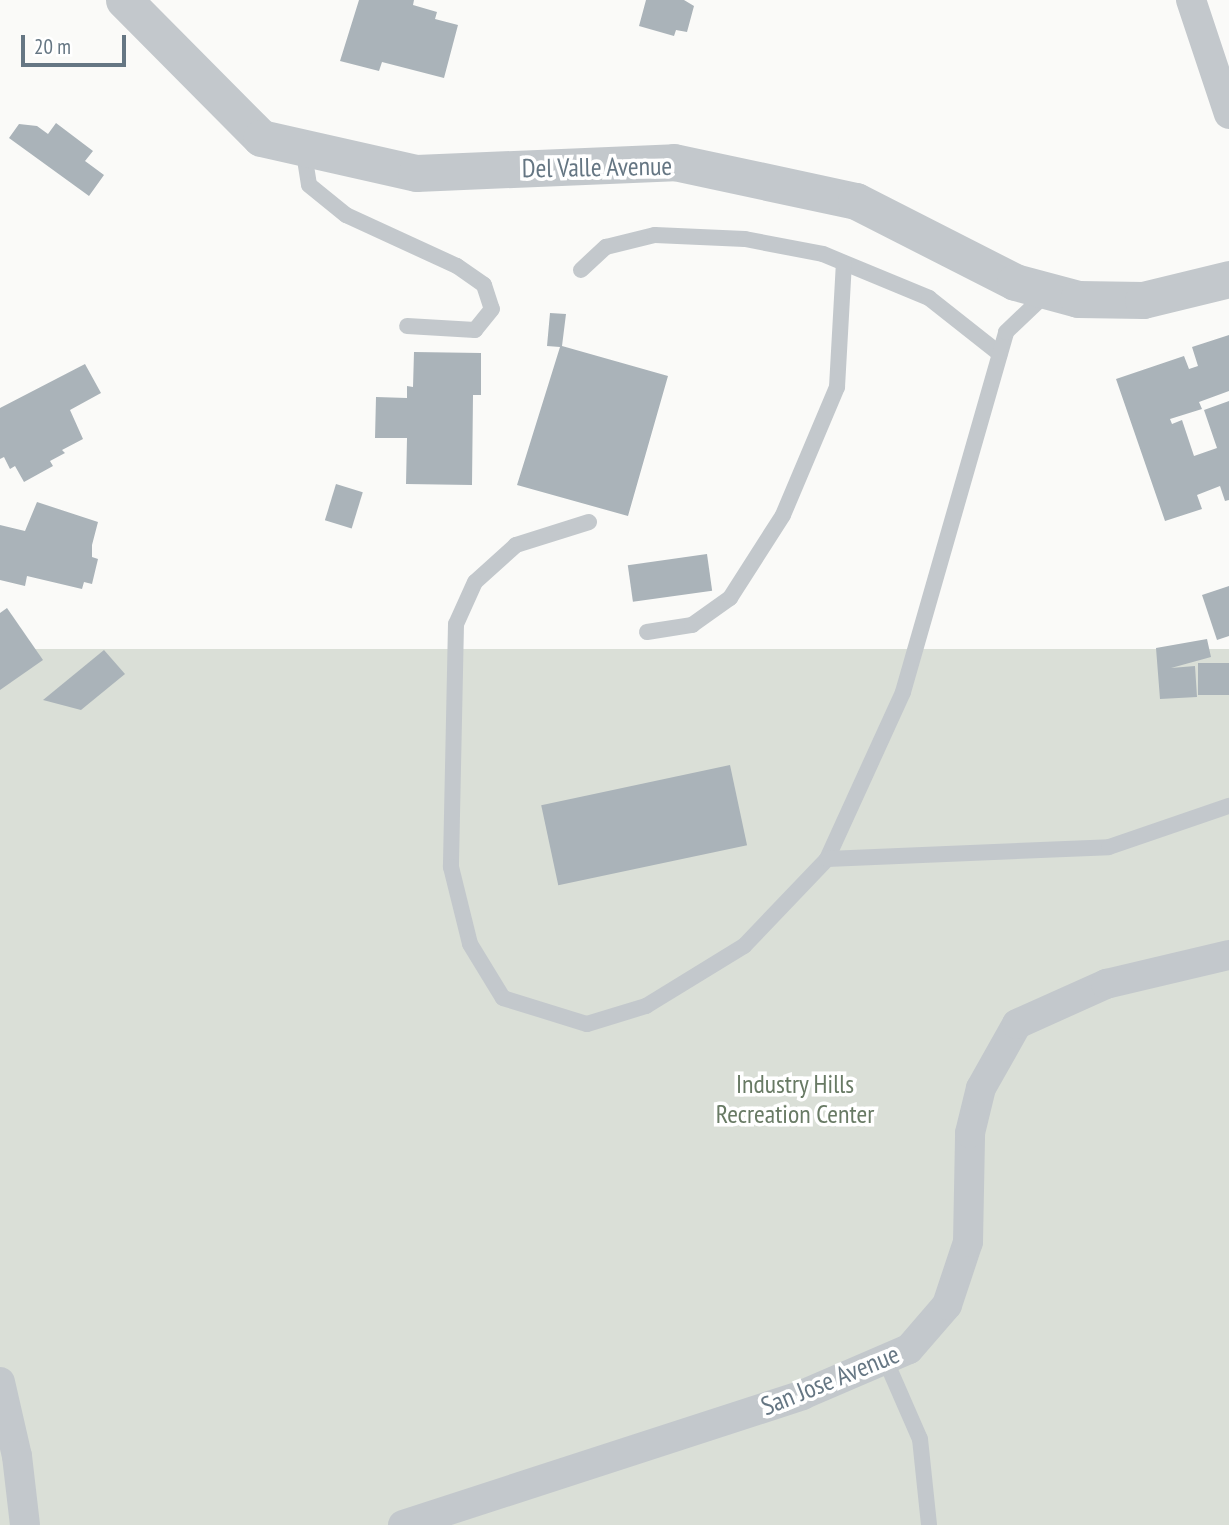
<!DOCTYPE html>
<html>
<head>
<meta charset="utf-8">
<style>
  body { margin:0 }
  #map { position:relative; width:1229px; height:1525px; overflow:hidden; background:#fafaf8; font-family:"PT Sans Narrow",sans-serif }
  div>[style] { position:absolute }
  .green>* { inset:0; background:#dadfd7; transform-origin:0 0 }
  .building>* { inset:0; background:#aab3b9; transform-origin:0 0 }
  .service>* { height:16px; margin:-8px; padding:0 8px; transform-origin:8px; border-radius:8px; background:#c3c8cc }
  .minor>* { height:30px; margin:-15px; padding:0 15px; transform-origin:15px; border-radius:15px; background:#c3c8cc }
  .tertiary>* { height:37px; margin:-18.5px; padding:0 18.5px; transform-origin:18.5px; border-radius:18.5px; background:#c3c8cc }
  span { translate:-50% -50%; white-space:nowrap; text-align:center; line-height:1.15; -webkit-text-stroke:7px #fff; paint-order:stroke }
  .street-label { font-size:26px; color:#657683 }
  .park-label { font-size:26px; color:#687a64 }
  .scale { position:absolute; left:21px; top:35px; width:105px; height:32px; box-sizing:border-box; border:4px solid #657683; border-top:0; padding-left:9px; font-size:21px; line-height:24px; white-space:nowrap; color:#657683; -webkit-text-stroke:5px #fff; paint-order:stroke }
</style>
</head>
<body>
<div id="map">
  <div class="green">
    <div style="left:1229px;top:649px;width:876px;height:1231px;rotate:90deg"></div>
  </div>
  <div class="building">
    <div style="clip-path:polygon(359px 0,414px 0,413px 5px,437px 12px,435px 19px,458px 25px,444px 78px,382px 62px,379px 71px,340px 61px)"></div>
    <div style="clip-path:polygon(646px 0,684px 0,694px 6px,687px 32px,676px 30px,674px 36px,639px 26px)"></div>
    <div style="clip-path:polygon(56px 123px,93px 151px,85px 161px,104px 175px,89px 196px,9px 138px,19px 124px,37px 126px,48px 134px)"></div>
    <div style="clip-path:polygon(550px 313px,566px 314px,562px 346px,668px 376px,628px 516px,517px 485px,560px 347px,547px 346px)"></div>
    <div style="clip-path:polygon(1229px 335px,1229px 391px,1199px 402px,1202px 409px,1170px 419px,1172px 424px,1182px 420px,1194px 456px,1217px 448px,1204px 410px,1229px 401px,1229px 500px,1225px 501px,1220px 486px,1197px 495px,1202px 509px,1165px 521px,1116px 379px,1184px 356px,1189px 369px,1198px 366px,1192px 347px)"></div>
    <div style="clip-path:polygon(414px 352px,481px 353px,481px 395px,473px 395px,472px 485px,406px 484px,407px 438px,375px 438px,376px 397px,407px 398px,407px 386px,413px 387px)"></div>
    <div style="clip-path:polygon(85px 364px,101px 393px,70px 410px,83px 439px,62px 450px,65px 453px,50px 461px,53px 466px,24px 482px,15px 466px,10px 469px,4px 457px,0 459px,0 408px)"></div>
    <div style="left:336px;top:484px;width:28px;height:38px;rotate:17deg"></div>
    <div style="clip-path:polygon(37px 502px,98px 522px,92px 545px,92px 557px,98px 559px,92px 584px,84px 582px,82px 589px,27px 576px,25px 586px,0 580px,0 525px,25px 531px)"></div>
    <div style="left:707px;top:554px;width:37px;height:80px;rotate:82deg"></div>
    <div style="clip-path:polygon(1229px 586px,1229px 636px,1217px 640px,1202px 595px)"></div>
    <div style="clip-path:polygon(7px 608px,43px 660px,0 690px,0 613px)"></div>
    <div style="clip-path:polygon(1207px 639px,1211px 657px,1171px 668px,1195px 666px,1197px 697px,1160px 699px,1156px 648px)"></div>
    <div style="clip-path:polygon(104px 650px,125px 674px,81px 710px,43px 700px)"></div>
    <div style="left:1229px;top:663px;width:32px;height:31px;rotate:90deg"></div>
    <div style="left:730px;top:765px;width:82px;height:193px;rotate:78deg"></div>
  </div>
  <div class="service">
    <div style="left:303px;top:147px;width:38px;rotate:81deg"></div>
    <div style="left:309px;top:185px;width:48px;rotate:39deg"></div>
    <div style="left:346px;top:215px;width:122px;rotate:24.7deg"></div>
    <div style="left:457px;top:266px;width:33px;rotate:35deg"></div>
    <div style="left:484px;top:285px;width:25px;rotate:72deg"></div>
    <div style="left:492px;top:309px;width:27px;rotate:129deg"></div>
    <div style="left:475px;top:330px;width:68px;rotate:-176.6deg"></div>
    <div style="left:581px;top:270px;width:34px;rotate:-43deg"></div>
    <div style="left:606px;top:247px;width:50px;rotate:-13.8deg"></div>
    <div style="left:655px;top:235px;width:90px;rotate:2.5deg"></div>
    <div style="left:745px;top:239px;width:79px;rotate:10.9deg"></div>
    <div style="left:823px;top:254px;width:115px;rotate:22.5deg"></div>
    <div style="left:929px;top:298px;width:90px;rotate:38.3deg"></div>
    <div style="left:589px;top:522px;width:77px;rotate:162.5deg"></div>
    <div style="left:516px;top:545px;width:55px;rotate:137.9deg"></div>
    <div style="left:475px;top:582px;width:46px;rotate:114.3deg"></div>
    <div style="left:456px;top:624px;width:243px;rotate:91.2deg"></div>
    <div style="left:451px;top:867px;width:79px;rotate:76.1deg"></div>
    <div style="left:470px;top:944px;width:63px;rotate:58.6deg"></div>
    <div style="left:503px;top:998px;width:88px;rotate:17.2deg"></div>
    <div style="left:587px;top:1024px;width:62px;rotate:-17deg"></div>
    <div style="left:646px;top:1006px;width:115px;rotate:-31.5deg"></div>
    <div style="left:744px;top:946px;width:120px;rotate:-46.3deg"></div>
    <div style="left:827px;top:859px;width:183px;rotate:-65.5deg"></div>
    <div style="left:903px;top:692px;width:374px;rotate:-74deg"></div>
    <div style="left:1006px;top:332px;width:57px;rotate:-43.6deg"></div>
    <div style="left:647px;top:632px;width:46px;rotate:-8.8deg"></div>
    <div style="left:692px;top:625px;width:47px;rotate:-35.4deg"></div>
    <div style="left:730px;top:598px;width:98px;rotate:-57.4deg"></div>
    <div style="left:783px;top:515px;width:139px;rotate:-67.1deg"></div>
    <div style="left:837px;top:387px;width:124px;rotate:-86.8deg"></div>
    <div style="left:827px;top:859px;width:282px;rotate:-2.4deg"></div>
    <div style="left:1109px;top:847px;width:127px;rotate:-18.9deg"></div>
    <div style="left:885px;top:1359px;width:87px;rotate:66.4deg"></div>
    <div style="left:920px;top:1439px;width:86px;rotate:84deg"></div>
  </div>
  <div class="minor">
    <div style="left:1191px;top:0;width:120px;rotate:71.6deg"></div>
    <div style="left:0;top:1382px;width:76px;rotate:77.1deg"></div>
    <div style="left:17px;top:1456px;width:69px;rotate:83.4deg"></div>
    <div style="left:403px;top:1525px;width:420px;rotate:-18deg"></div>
    <div style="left:802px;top:1395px;width:116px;rotate:-23.3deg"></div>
    <div style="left:909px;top:1349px;width:58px;rotate:-49.2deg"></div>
    <div style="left:947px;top:1305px;width:66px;rotate:-71.6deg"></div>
    <div style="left:968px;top:1242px;width:109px;rotate:-88.9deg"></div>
    <div style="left:970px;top:1133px;width:46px;rotate:-76.3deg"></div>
    <div style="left:981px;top:1088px;width:73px;rotate:-60.6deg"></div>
    <div style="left:1017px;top:1024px;width:98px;rotate:-24.2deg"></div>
    <div style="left:1106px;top:984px;width:126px;rotate:-13.3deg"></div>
  </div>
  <div class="tertiary">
    <div style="left:124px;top:0;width:194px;rotate:45.2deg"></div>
    <div style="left:261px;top:138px;width:159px;rotate:12.7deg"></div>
    <div style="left:416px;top:173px;width:258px;rotate:-2.4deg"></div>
    <div style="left:674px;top:162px;width:186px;rotate:12.1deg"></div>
    <div style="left:856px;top:201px;width:178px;rotate:27deg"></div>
    <div style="left:1015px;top:282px;width:65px;rotate:15.1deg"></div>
    <div style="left:1078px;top:299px;width:65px;rotate:0.9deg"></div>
    <div style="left:1143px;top:300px;width:89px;rotate:-13.7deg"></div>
  </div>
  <div class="street-label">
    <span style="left:597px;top:167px;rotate:-1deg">Del Valle Avenue</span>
    <span style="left:830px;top:1380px;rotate:-22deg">San Jose Avenue</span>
  </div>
  <div class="park-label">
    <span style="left:795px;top:1099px">Industry Hills<br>Recreation Center</span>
  </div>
  <div class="scale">20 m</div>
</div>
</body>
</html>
